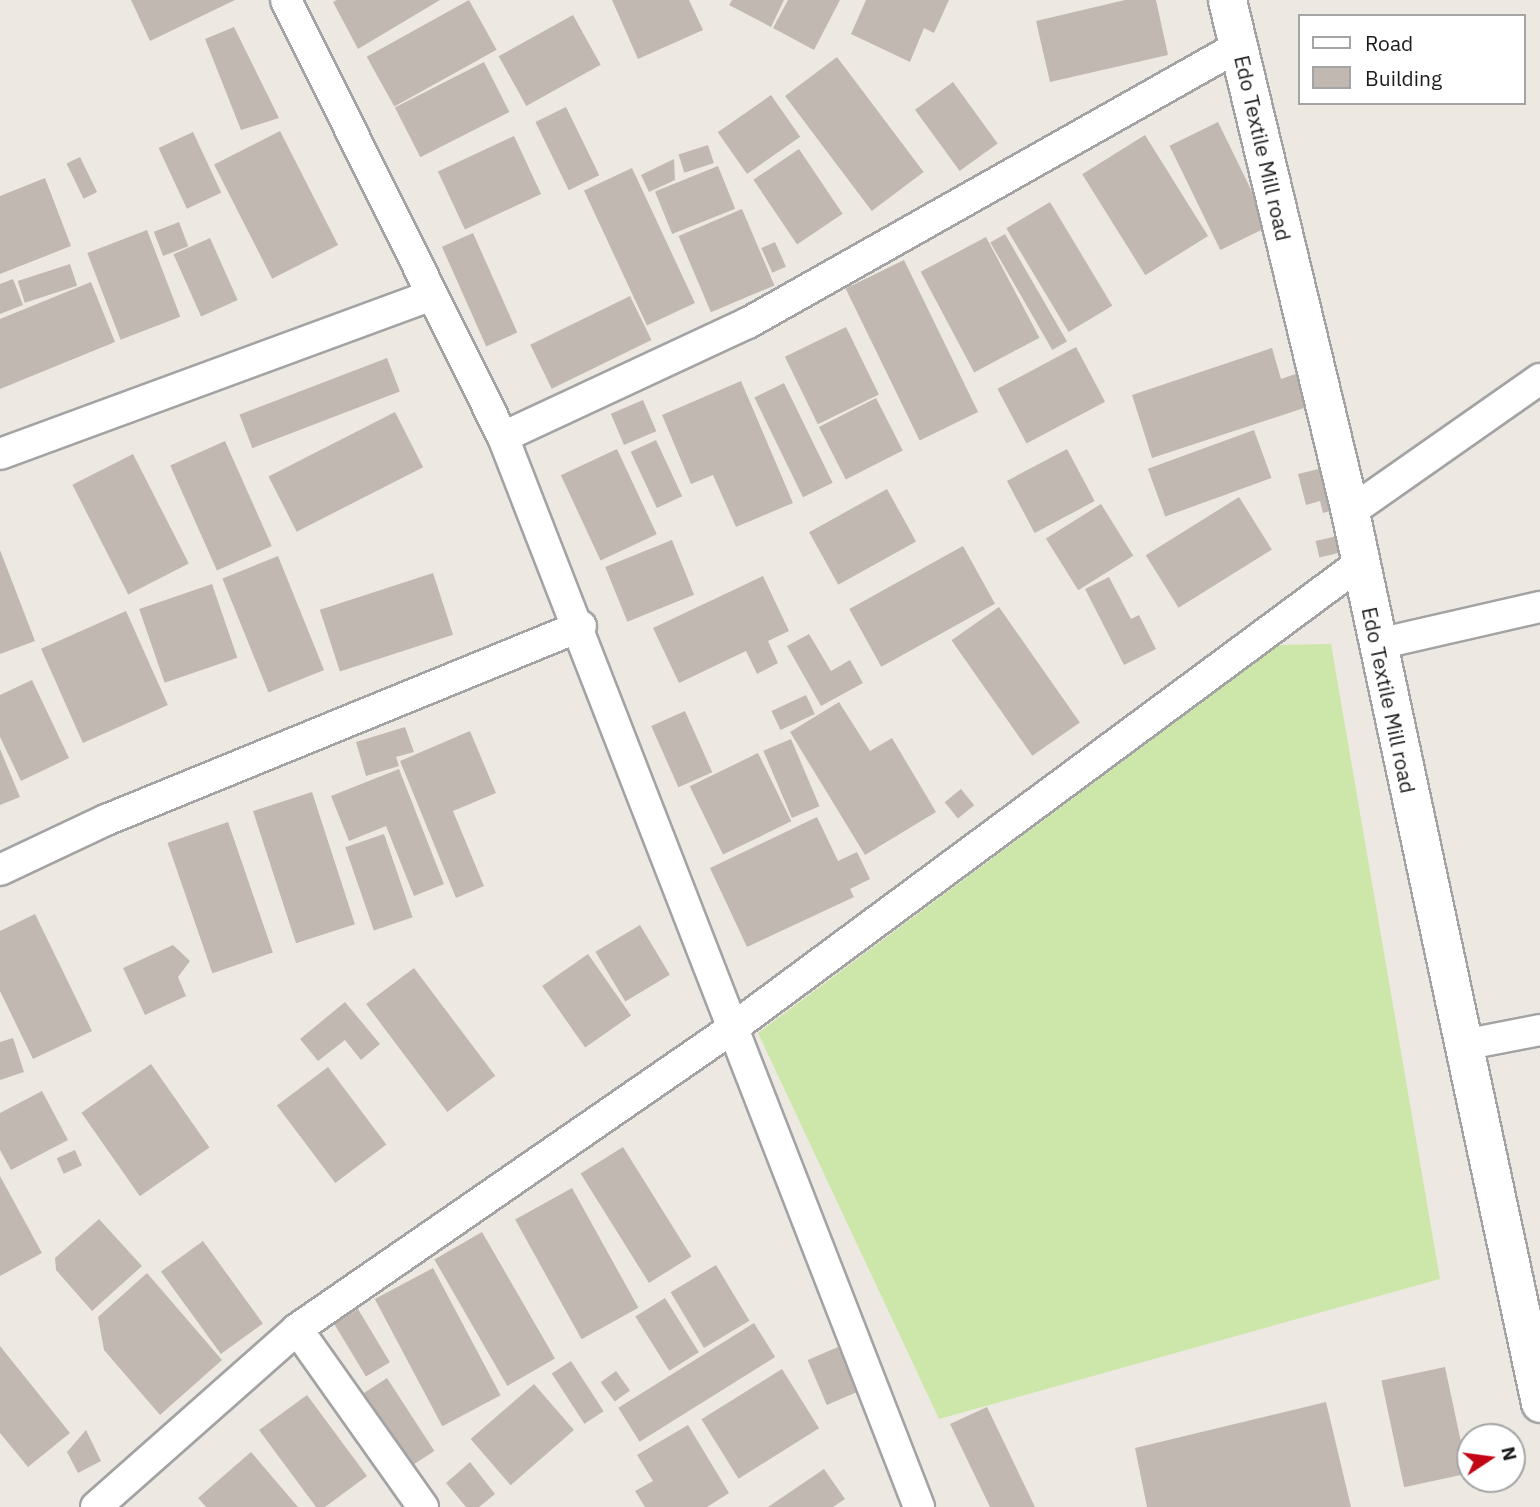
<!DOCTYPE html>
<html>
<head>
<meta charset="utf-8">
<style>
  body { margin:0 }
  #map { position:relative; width:1540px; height:1507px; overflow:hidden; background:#ede9e2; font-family:"IBM Plex Sans",sans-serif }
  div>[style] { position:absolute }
  .grass>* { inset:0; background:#cce7a9 }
  .building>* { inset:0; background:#c2b8b2; transform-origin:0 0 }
  .roads { filter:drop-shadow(2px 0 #a3a3a3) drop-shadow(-2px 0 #a3a3a3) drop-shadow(0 2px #a3a3a3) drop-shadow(0 -2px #a3a3a3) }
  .minor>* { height:30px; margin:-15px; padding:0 15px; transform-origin:15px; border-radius:15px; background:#fff }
  .tertiary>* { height:37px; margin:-18.5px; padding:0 18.5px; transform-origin:18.5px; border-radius:18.5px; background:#fff }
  span { translate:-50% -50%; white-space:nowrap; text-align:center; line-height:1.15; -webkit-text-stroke:6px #fff; paint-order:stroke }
  .street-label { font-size:21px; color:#1c1c1c }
  .legend { position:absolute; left:1298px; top:14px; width:228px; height:91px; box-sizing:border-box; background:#fff; border:2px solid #a4a4a4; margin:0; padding:9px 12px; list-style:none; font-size:21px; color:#1c1c1c }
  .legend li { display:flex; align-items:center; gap:14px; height:35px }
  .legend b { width:35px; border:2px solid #a4a4a4 }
  .north { position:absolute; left:1456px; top:1423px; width:70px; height:70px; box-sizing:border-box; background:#fff; border:2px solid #a4a4a4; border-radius:50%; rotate:77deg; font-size:19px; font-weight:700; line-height:28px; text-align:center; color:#1c1c1c }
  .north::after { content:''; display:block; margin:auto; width:24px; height:32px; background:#c30615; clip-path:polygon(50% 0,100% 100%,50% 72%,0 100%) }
</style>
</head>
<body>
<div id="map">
  <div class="grass">
    <div style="clip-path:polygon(1331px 644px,1440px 1279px,939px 1419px,758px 1033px,1279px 645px)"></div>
  </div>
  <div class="building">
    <div style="clip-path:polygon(131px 0,235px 0,150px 41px)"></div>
    <div style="clip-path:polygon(440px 0,358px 49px,333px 2px,337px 0)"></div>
    <div style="left:469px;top:0;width:57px;height:117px;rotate:61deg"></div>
    <div style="clip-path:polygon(612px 0,689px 0,703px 30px,638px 59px)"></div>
    <div style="clip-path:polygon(732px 0,784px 0,771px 27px,729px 5px)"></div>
    <div style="clip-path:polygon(788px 0,840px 0,814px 50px,773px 28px)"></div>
    <div style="clip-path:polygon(866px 0,949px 0,934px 33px,924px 28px,910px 62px,851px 34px)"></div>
    <div style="clip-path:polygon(1125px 0,1156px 0,1168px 55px,1050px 82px,1036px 21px)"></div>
    <div style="left:573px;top:15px;width:57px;height:85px;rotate:61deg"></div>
    <div style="clip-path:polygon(234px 27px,279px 118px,241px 130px,205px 39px)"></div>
    <div style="left:837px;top:57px;width:144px;height:65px;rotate:53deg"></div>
    <div style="left:484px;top:62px;width:56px;height:100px;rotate:63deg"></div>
    <div style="left:953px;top:82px;width:76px;height:47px;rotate:54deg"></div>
    <div style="left:771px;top:95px;width:51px;height:65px;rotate:55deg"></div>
    <div style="left:566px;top:107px;width:76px;height:34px;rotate:64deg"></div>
    <div style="left:1218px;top:122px;width:116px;height:54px;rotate:64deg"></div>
    <div style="left:280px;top:131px;width:128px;height:74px;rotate:63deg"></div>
    <div style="left:193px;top:132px;width:67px;height:38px;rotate:65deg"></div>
    <div style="left:1145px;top:135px;width:119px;height:74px;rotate:58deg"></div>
    <div style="left:514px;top:136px;width:64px;height:84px;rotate:65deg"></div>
    <div style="left:708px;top:145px;width:19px;height:31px;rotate:72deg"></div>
    <div style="left:799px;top:149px;width:78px;height:55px;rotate:56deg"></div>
    <div style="left:80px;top:157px;width:39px;height:15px;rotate:64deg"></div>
    <div style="clip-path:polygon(674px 159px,675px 180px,649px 192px,641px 175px)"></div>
    <div style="left:718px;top:166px;width:46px;height:68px;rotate:68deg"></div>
    <div style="left:632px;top:168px;width:149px;height:53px;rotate:65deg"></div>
    <div style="clip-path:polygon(45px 178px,71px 246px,0 274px,0 196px)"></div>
    <div style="left:1050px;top:202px;width:121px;height:51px;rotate:59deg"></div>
    <div style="left:742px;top:209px;width:83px;height:69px;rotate:67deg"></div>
    <div style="left:179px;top:222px;width:26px;height:27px;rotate:69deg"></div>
    <div style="left:147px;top:230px;width:93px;height:64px;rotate:69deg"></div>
    <div style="left:473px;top:233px;width:109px;height:34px;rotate:66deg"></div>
    <div style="left:1005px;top:234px;width:124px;height:17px;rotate:60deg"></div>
    <div style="left:986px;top:237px;width:114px;height:74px;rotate:62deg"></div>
    <div style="left:210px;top:238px;width:68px;height:40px;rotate:66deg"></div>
    <div style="left:775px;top:242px;width:27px;height:15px;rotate:66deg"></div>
    <div style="left:904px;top:260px;width:169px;height:65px;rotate:64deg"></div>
    <div style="left:70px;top:264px;width:23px;height:55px;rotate:72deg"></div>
    <div style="clip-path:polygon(13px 279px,23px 305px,0 314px,0 284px)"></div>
    <div style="clip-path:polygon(91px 282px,115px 342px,0 389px,0 319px)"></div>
    <div style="left:630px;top:296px;width:49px;height:111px;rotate:64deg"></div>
    <div style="left:846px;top:327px;width:75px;height:68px;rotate:64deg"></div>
    <div style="left:1076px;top:347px;width:62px;height:89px;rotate:62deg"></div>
    <div style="clip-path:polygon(1272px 348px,1281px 379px,1301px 372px,1313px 405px,1152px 458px,1132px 395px)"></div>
    <div style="left:387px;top:358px;width:36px;height:158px;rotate:69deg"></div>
    <div style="clip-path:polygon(741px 381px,793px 503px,736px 527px,713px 475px,691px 484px,662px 415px)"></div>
    <div style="left:784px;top:383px;width:111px;height:33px;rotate:64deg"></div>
    <div style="left:876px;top:398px;width:59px;height:64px;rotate:63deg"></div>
    <div style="left:643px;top:400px;width:34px;height:35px;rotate:67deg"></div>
    <div style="left:395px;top:412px;width:62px;height:142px;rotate:63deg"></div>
    <div style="left:1254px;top:430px;width:51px;height:113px;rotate:70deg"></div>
    <div style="left:656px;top:440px;width:62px;height:28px;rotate:65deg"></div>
    <div style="left:225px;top:441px;width:115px;height:60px;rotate:66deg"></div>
    <div style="left:617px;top:449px;width:94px;height:62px;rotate:65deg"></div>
    <div style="left:1067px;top:449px;width:59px;height:68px;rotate:62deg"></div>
    <div style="left:133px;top:454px;width:123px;height:68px;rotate:63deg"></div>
    <div style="clip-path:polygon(1327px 467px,1338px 509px,1323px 513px,1320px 501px,1306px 505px,1298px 474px)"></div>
    <div style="left:887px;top:489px;width:60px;height:89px;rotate:61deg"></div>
    <div style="left:1239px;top:497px;width:62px;height:110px;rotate:58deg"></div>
    <div style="left:1101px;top:504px;width:61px;height:65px;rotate:58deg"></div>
    <div style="left:1337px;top:536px;width:17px;height:22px;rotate:77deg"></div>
    <div style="left:672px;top:540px;width:59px;height:72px;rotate:68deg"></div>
    <div style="left:963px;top:546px;width:66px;height:130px;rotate:61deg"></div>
    <div style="clip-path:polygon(0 550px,35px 641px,0 654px)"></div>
    <div style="left:278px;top:556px;width:123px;height:60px;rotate:68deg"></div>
    <div style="left:433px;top:573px;width:65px;height:119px;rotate:72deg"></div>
    <div style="clip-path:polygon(763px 576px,789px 631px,768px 641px,778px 663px,757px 674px,746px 651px,679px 683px,653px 628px)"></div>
    <div style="clip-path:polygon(1109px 577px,1131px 619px,1139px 615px,1156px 649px,1124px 665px,1085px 589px)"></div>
    <div style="left:212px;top:584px;width:78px;height:77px;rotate:71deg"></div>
    <div style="left:999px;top:607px;width:141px;height:58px;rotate:55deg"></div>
    <div style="left:126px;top:611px;width:103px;height:93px;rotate:66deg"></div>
    <div style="clip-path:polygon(809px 634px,831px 671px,850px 660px,863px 683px,821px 706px,787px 646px)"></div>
    <div style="clip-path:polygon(32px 680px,69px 758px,21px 781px,0 737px,0 695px)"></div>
    <div style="left:806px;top:695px;width:21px;height:38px;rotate:65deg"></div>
    <div style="clip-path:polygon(839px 702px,870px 751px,892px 738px,936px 812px,865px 855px,790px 732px)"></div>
    <div style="left:685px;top:711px;width:67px;height:37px;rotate:66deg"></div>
    <div style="clip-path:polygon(405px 727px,414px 752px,396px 757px,399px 766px,366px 776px,356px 742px)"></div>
    <div style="clip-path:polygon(470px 731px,496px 793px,453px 811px,484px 886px,456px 898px,400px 761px)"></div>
    <div style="left:791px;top:739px;width:73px;height:30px;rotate:67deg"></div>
    <div style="clip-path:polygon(0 749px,20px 797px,0 805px)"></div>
    <div style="left:758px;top:753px;width:76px;height:76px;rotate:64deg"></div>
    <div style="clip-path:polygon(399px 769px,444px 884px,414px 896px,386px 826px,349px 841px,331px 796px)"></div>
    <div style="left:961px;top:789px;width:21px;height:21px;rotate:51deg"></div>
    <div style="left:312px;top:792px;width:139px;height:62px;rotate:72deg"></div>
    <div style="clip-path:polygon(817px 817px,838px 861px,857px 852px,870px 879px,850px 889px,854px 897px,747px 947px,710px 868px)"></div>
    <div style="left:228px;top:822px;width:138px;height:64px;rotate:71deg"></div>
    <div style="left:384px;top:834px;width:88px;height:41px;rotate:71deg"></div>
    <div style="clip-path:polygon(35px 914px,92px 1031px,33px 1059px,0 991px,0 931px)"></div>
    <div style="left:640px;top:925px;width:58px;height:52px;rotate:59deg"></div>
    <div style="clip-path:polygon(173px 945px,190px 961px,178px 977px,186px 996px,145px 1015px,123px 968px)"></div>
    <div style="left:588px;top:954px;width:75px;height:56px;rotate:55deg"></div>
    <div style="left:414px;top:968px;width:135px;height:60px;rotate:53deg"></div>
    <div style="clip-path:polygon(345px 1002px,380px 1044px,361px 1060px,345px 1040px,318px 1061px,300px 1039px)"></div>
    <div style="clip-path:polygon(13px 1038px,24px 1072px,0 1080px,0 1042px)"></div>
    <div style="left:151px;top:1064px;width:102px;height:85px;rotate:55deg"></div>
    <div style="left:328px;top:1067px;width:97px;height:64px;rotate:53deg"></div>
    <div style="clip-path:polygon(42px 1091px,68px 1140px,11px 1170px,0 1150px,0 1113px)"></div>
    <div style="left:623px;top:1147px;width:129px;height:50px;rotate:58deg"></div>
    <div style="left:75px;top:1150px;width:17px;height:20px;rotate:66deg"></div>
    <div style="clip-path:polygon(0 1176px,42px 1253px,0 1276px)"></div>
    <div style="left:572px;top:1188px;width:137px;height:65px;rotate:61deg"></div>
    <div style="clip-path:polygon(99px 1219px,142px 1266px,92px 1311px,56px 1270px,55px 1258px)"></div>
    <div style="left:482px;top:1232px;width:146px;height:55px;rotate:60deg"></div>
    <div style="left:203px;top:1241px;width:102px;height:52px;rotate:54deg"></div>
    <div style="left:716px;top:1265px;width:65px;height:53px;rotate:59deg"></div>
    <div style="left:433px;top:1268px;width:144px;height:66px;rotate:62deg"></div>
    <div style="clip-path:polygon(147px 1273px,222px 1360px,160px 1415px,104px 1350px,98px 1317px)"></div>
    <div style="left:665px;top:1298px;width:64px;height:35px;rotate:58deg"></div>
    <div style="left:358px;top:1309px;width:62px;height:28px;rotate:59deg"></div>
    <div style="left:754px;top:1323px;width:40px;height:160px;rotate:58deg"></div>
    <div style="clip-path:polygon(0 1346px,70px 1433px,28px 1467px,0 1433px)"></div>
    <div style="left:838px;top:1347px;width:49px;height:33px;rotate:67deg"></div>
    <div style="left:571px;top:1361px;width:60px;height:23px;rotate:57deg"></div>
    <div style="left:1445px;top:1367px;width:109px;height:65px;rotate:78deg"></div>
    <div style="left:782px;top:1369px;width:70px;height:95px;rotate:58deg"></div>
    <div style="left:616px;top:1371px;width:24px;height:19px;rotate:54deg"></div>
    <div style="left:387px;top:1378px;width:87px;height:28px;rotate:57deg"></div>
    <div style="left:534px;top:1384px;width:61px;height:84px;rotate:49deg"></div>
    <div style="clip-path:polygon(307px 1395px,367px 1476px,325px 1507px,316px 1507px,259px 1430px)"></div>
    <div style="clip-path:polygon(1326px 1402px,1351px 1507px,1147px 1507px,1135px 1448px)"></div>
    <div style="clip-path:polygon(987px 1407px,1035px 1507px,990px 1507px,950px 1424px)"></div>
    <div style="clip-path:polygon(688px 1425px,729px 1493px,707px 1507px,645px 1507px,635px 1491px,653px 1481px,637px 1455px)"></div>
    <div style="clip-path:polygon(86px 1430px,101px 1461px,78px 1473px,67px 1452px)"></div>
    <div style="clip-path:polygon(251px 1452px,298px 1507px,206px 1507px,198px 1498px)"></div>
    <div style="clip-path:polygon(470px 1462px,495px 1494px,479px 1507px,466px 1507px,446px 1483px)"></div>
    <div style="clip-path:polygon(824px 1469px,845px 1499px,833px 1507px,768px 1507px)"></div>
  </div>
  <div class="roads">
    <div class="minor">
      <div style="left:286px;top:0;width:488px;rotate:63.6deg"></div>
      <div style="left:503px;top:437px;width:1148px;rotate:68.75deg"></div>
      <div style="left:503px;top:437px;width:270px;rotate:-25deg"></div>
      <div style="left:748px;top:323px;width:564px;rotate:-29.43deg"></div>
      <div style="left:0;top:454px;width:460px;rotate:-20.2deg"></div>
      <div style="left:1350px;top:512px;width:232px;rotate:-35deg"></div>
      <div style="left:1378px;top:644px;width:166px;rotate:-12.9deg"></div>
      <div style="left:0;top:870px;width:117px;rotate:-25.3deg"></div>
      <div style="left:106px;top:820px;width:513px;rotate:-22.22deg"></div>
      <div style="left:1463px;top:1045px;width:78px;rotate:-11deg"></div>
      <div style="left:297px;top:1329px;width:218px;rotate:54.7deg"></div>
      <div style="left:96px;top:1507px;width:268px;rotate:-41.5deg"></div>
      <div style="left:297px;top:1329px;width:526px;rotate:-34.63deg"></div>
      <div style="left:730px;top:1030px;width:781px;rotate:-36.52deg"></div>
    </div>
    <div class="tertiary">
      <div style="left:1227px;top:0;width:527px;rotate:76.49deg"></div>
      <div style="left:1350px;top:512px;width:911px;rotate:77.96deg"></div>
    </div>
  </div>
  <div class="street-label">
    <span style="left:1263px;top:148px;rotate:77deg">Edo Textile Mill road</span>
    <span style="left:1389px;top:700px;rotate:78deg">Edo Textile Mill road</span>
  </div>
  <ul class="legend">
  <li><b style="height:9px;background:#fff"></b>Road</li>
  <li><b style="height:19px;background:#c2b8b2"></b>Building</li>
  </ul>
  <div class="north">N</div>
</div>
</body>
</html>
